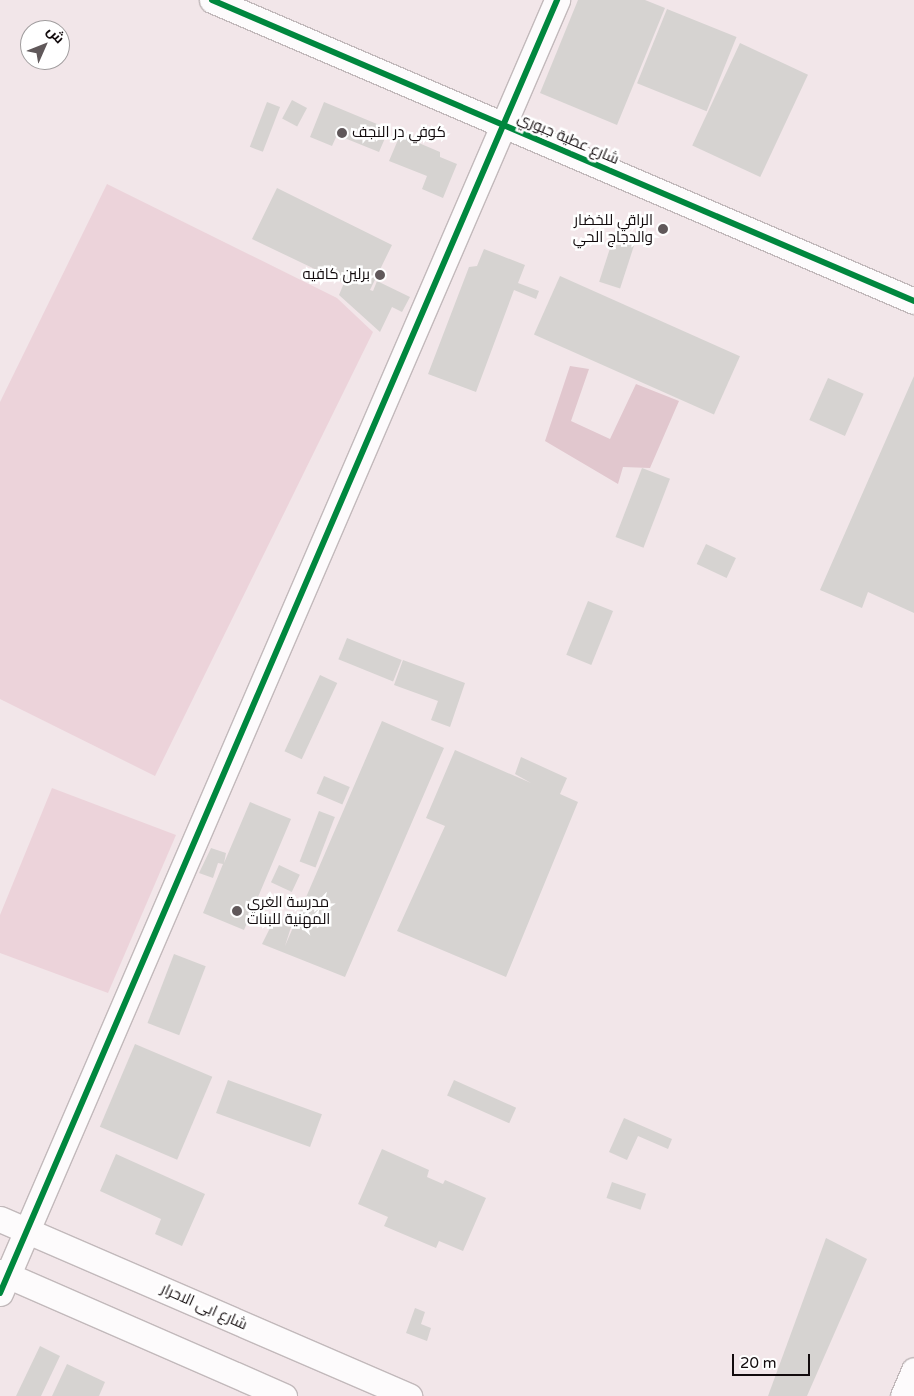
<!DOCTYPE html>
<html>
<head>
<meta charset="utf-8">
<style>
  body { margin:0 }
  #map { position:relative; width:914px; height:1396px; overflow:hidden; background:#f2e6e9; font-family:"Varela Round",Cairo,sans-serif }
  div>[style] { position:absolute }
  .green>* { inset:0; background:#ecd3da }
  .forest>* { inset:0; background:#e1c7ce }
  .building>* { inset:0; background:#d6d3d1; transform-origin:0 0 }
  .roads { filter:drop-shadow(1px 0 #c2b9bb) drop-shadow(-1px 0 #c2b9bb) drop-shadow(0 1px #c2b9bb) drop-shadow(0 -1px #c2b9bb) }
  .minor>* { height:25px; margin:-12.5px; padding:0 12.5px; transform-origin:12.5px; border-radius:12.5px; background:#fdfbfc }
  .cycleway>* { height:6px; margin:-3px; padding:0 3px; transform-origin:3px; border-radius:3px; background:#00873e }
  .dots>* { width:14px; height:14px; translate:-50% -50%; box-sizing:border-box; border:2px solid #fff; border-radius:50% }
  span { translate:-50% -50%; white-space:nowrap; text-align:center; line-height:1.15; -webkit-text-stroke:5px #fff; paint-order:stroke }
  .poi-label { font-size:15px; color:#120b0d }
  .left { translate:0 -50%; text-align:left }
  .right { translate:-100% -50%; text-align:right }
  .street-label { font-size:15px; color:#120b0d }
  .north { position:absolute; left:20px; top:20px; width:50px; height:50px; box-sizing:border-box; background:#fff; border:1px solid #a09d9e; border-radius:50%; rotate:46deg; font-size:14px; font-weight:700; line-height:20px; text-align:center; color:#120b0d }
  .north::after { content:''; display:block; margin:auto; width:18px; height:22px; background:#60585a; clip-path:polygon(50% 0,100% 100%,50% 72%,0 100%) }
  .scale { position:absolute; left:732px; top:1354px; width:78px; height:22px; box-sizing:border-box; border:2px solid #120b0d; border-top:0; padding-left:6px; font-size:15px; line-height:18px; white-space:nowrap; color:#120b0d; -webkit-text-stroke:4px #fff; paint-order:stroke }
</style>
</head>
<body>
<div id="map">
  <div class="green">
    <div style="clip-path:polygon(107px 184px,337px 298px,373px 332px,155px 776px,0 699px,0 402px)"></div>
    <div style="clip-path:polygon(52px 788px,176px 835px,108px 993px,0 953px,0 915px)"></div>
  </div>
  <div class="forest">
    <div style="clip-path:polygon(570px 366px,589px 369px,571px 421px,610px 439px,636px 384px,679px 401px,650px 468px,623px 467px,618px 484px,545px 441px)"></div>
  </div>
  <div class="building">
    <div style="clip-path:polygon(578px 0,645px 0,665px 8px,617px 125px,540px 93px)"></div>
    <div style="left:667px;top:9px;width:75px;height:80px;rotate:22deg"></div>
    <div style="left:740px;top:43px;width:75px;height:113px;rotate:25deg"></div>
    <div style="left:292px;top:100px;width:17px;height:21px;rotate:28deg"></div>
    <div style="left:267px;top:102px;width:14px;height:48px;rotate:21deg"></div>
    <div style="clip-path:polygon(324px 102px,389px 129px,379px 152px,337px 135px,332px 146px,310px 137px)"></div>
    <div style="clip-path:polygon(400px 135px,440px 152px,440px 157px,457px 164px,443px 198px,422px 189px,427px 176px,389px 161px)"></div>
    <div style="clip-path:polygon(277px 188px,392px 245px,370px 290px,373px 291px,377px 281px,410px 297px,402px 312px,392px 307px,380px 332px,339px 295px,344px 283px,252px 239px)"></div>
    <div style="left:614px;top:236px;width:22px;height:48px;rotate:18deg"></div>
    <div style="clip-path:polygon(484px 249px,525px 265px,518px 283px,539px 291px,536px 299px,514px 290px,476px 392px,428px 374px,469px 267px,477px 266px)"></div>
    <div style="left:560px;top:276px;width:197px;height:64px;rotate:24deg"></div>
    <div style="clip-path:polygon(914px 376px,914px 613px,868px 592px,862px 608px,820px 590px)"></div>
    <div style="left:828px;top:378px;width:39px;height:46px;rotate:24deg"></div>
    <div style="left:642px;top:468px;width:30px;height:74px;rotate:21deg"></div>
    <div style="left:706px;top:544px;width:33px;height:22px;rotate:25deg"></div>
    <div style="left:588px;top:601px;width:27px;height:58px;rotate:22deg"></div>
    <div style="left:347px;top:638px;width:59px;height:23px;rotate:22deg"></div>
    <div style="clip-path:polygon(403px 660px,465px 683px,450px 727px,431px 720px,438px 701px,394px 685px)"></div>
    <div style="left:320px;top:675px;width:19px;height:84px;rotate:25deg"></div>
    <div style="clip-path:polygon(382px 721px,444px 748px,345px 977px,262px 944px,276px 916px,292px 924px,285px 946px)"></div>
    <div style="clip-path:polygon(455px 750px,531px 783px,515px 774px,521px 757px,567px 778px,560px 794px,578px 802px,506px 977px,397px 931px,445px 826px,426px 818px)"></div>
    <div style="left:324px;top:776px;width:28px;height:19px;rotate:23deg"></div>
    <div style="clip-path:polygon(250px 802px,291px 819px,244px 930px,203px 913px,223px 864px,218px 863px,213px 878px,199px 873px,211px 848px,226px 853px,224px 863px)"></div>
    <div style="left:319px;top:811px;width:17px;height:54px;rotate:21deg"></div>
    <div style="left:279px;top:865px;width:23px;height:19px;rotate:25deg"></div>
    <div style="left:174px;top:954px;width:34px;height:74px;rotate:21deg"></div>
    <div style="left:135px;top:1044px;width:84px;height:90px;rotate:23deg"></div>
    <div style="left:228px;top:1080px;width:100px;height:35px;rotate:20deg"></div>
    <div style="left:454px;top:1080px;width:68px;height:17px;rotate:24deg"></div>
    <div style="clip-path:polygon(624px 1118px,672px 1139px,668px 1149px,638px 1136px,627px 1160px,609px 1152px)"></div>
    <div style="clip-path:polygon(382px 1149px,429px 1170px,427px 1177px,443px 1184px,445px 1180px,486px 1198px,463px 1251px,439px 1241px,436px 1248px,384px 1226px,388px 1217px,358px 1204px)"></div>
    <div style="clip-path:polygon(116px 1154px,205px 1194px,182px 1246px,155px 1234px,161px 1219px,100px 1191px)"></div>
    <div style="left:612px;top:1182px;width:36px;height:17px;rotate:19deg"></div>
    <div style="clip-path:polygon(826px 1238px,867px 1259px,807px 1396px,768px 1396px)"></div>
    <div style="clip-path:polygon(415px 1308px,425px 1312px,421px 1324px,431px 1328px,427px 1341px,406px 1333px)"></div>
    <div style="clip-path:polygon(40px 1346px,60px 1356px,41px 1396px,16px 1396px)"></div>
    <div style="clip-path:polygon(67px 1364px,105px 1382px,99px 1396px,52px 1396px)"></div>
  </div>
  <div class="roads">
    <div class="minor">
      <div style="left:212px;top:0;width:764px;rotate:23.21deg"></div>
      <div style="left:0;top:1219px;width:446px;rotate:23.4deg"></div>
      <div style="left:0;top:1272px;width:310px;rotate:23.6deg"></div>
      <div style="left:0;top:1293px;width:1408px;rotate:-66.69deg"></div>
      <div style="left:903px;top:1396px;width:28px;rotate:-67deg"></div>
    </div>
  </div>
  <div class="cycleway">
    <div style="left:212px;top:0;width:764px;rotate:23.21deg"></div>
    <div style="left:0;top:1293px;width:1408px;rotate:-66.69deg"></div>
  </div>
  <div class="dots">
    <div style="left:342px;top:133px;background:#60585a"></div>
    <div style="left:663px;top:229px;background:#60585a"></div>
    <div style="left:380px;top:275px;background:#60585a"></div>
    <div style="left:237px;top:911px;background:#60585a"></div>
  </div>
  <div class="poi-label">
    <span class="left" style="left:352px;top:133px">كوفي در النجف</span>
    <span class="right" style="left:653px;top:229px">الراقي للخضار<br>والدجاج الحي</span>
    <span class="right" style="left:370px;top:275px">برلين كافيه</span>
    <span class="left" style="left:247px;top:911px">مدرسة الغري<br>المهنية للبنات</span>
  </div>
  <div class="street-label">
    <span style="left:568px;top:139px;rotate:23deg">شارع عطية جبوري</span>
    <span style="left:204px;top:1307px;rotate:24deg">شارع ابی الاحرار</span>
  </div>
  <div class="north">ش</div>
  <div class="scale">20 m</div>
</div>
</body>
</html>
